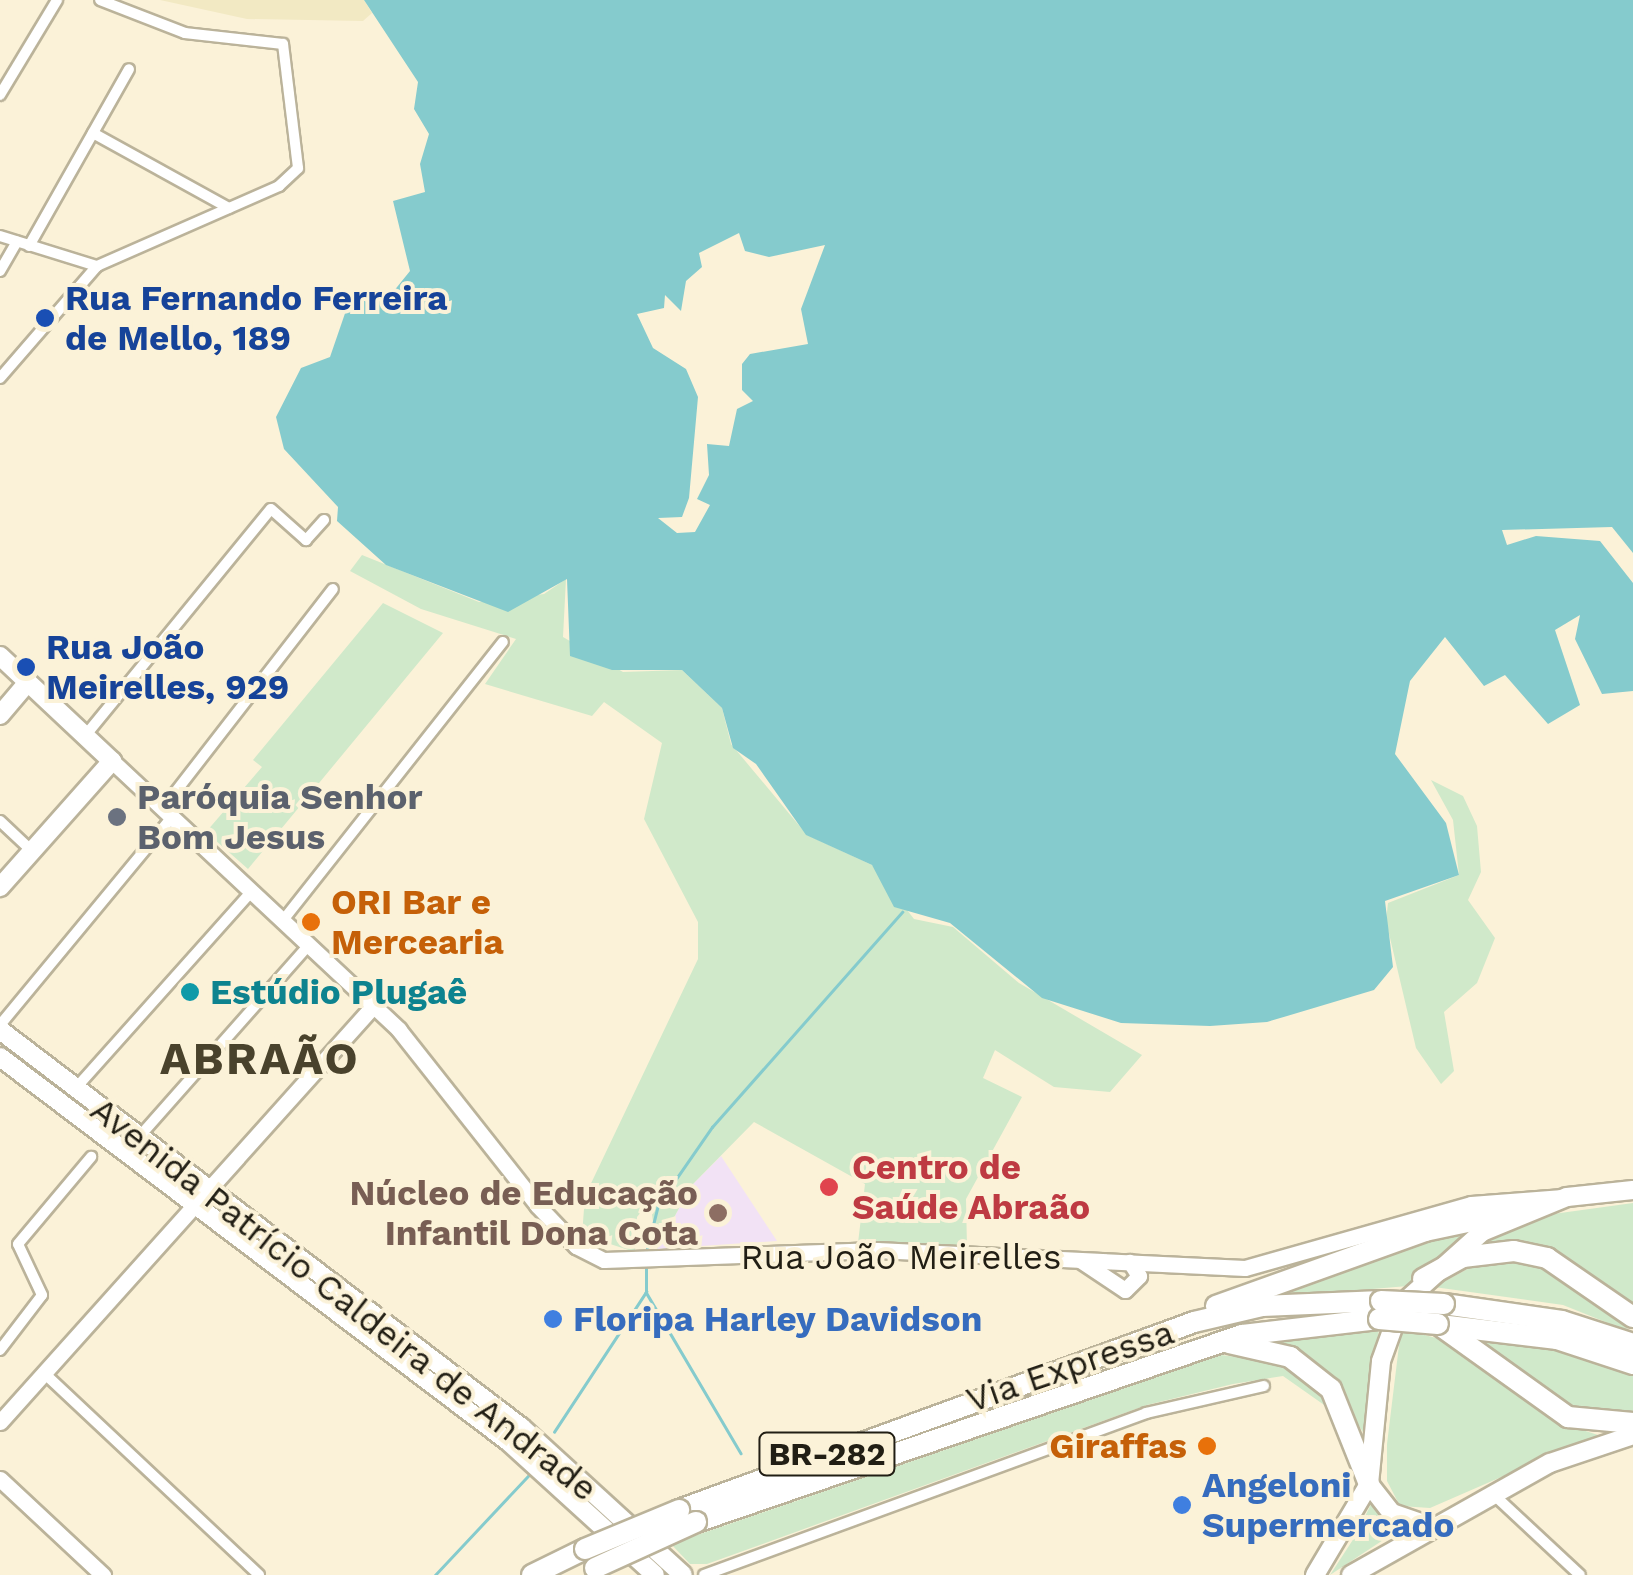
<!DOCTYPE html>
<html>
<head>
<meta charset="utf-8">
<style>
  body { margin:0 }
  #map { position:relative; width:1633px; height:1575px; overflow:hidden; background:#fbf2d8; font-family:"Work Sans",sans-serif }
  div>[style] { position:absolute }
  .education>* { inset:0; background:#f2e2f5 }
  .green>* { inset:0; background:#d0e9ca }
  .sand>* { inset:0; background:#f2e9c3 }
  .water>* { inset:0; background:#85cbcd }
  .stream>* { height:2.5px; margin:-1.25px; padding:0 1.25px; transform-origin:1.25px; border-radius:1.25px; background:#85cbcd }
  .roads { filter:drop-shadow(2px 0 #bbb39a) drop-shadow(-2px 0 #bbb39a) drop-shadow(0 2px #bbb39a) drop-shadow(0 -2px #bbb39a) }
  .street>* { height:10px; margin:-5px; padding:0 5px; transform-origin:5px; border-radius:5px; background:#fff }
  .secondary>* { height:15px; margin:-7.5px; padding:0 7.5px; transform-origin:7.5px; border-radius:7.5px; background:#fff }
  .primary>* { height:18px; margin:-9px; padding:0 9px; transform-origin:9px; border-radius:9px; background:#fff }
  .highway>* { height:20px; margin:-10px; padding:0 10px; transform-origin:10px; border-radius:10px; background:#fff }
  .bridges { filter:drop-shadow(2px 0 #bbb39a) drop-shadow(-2px 0 #bbb39a) drop-shadow(0 2px #bbb39a) drop-shadow(0 -2px #bbb39a) }
  .highway-bridge>* { height:20px; margin:-10px; padding:0 10px; transform-origin:10px; border-radius:10px; background:#fff }
  .dots>* { width:28px; height:28px; translate:-50% -50%; box-sizing:border-box; border:5px solid #fbf2d8; border-radius:50% }
  span { translate:-50% -50%; white-space:nowrap; text-align:center; line-height:1.15; -webkit-text-stroke:8px #fbf2d8; paint-order:stroke }
  .shield-label span { padding:2px 8px; background:#fbf2d8; border:2px solid; border-radius:8px; -webkit-text-stroke-width:0 }
  .shield-label { font-size:32px; color:#211e14; font-weight:700 }
  .transit-label { font-size:35px; color:#164399; font-weight:700 }
  .left { translate:0 -50%; text-align:left }
  .worship-label { font-size:35px; color:#5b616d; font-weight:700 }
  .food-label { font-size:35px; color:#c56008; font-weight:700 }
  .right { translate:-100% -50%; text-align:right }
  .culture-label { font-size:35px; color:#0d838f; font-weight:700 }
  .health-label { font-size:35px; color:#be3a42; font-weight:700 }
  .education-label { font-size:35px; color:#785e54; font-weight:700 }
  .street-label { font-size:35px; color:#211e14 }
  .shop-label { font-size:35px; color:#366cbe; font-weight:700 }
  .district-label { font-size:45px; color:#49422c; font-weight:700; letter-spacing:2.5px }
</style>
</head>
<body>
<div id="map">
  <div class="education">
    <div style="clip-path:polygon(721px 1156px,777px 1241px,657px 1249px,691px 1186px)"></div>
  </div>
  <div class="green">
    <div style="clip-path:polygon(362px 555px,479px 602px,544px 594px,566px 579px,563px 637px,623px 672px,682px 670px,722px 708px,731px 744px,807px 835px,872px 865px,914px 919px,953px 927px,1019px 983px,1142px 1055px,1110px 1092px,1054px 1087px,995px 1050px,983px 1078px,1022px 1097px,966px 1199px,967px 1248px,858px 1243px,865px 1184px,754px 1122px,691px 1186px,657px 1249px,650px 1201px,637px 1217px,635px 1252px,582px 1235px,585px 1196px,698px 959px,698px 922px,644px 819px,662px 743px,604px 702px,592px 716px,485px 684px,516px 639px,421px 609px,350px 571px)"></div>
    <div style="clip-path:polygon(383px 603px,443px 633px,248px 869px,206px 832px,262px 767px,253px 760px)"></div>
    <div style="clip-path:polygon(1431px 780px,1463px 796px,1477px 826px,1481px 872px,1468px 900px,1495px 938px,1477px 983px,1444px 1012px,1454px 1071px,1441px 1084px,1416px 1048px,1386px 921px,1388px 903px,1459px 875px,1453px 820px)"></div>
    <div style="clip-path:polygon(215px 1201px,517px 1431px,678px 1575px,210px 1207px)"></div>
    <div style="clip-path:polygon(1633px 1203px,1633px 1310px,1516px 1244px,1471px 1247px,1553px 1214px)"></div>
    <div style="clip-path:polygon(1487px 1218px,1408px 1286px,1264px 1298px)"></div>
    <div style="clip-path:polygon(1488px 1258px,1542px 1262px,1633px 1333px,1563px 1305px,1434px 1287px)"></div>
    <div style="clip-path:polygon(1348px 1327px,1379px 1329px,1365px 1435px,1319px 1366px,1249px 1338px)"></div>
    <div style="clip-path:polygon(1401px 1329px,1452px 1342px,1567px 1425px,1598px 1435px,1430px 1508px,1400px 1506px,1387px 1481px,1387px 1444px)"></div>
    <div style="clip-path:polygon(1467px 1334px,1564px 1350px,1633px 1374px,1633px 1417px,1584px 1418px)"></div>
    <div style="clip-path:polygon(1221px 1355px,1278px 1362px,1313px 1382px,1337px 1414px,1283px 1376px,1233px 1384px,1147px 1405px,707px 1564px,690px 1564px,671px 1544px)"></div>
    <div style="clip-path:polygon(1371px 1504px,1403px 1527px,1330px 1575px,1356px 1535px)"></div>
  </div>
  <div class="sand">
    <div style="clip-path:polygon(160px 0,364px 0,372px 13px,363px 21px,247px 19px)"></div>
  </div>
  <div class="water">
    <div style="clip-path:polygon(evenodd,364px 0,1633px 0,1633px 553px,1612px 527px,1502px 530px,1507px 545px,1536px 536px,1600px 541px,1633px 583px,1633px 691px,1602px 694px,1575px 639px,1580px 615px,1555px 630px,1580px 705px,1548px 724px,1505px 675px,1484px 686px,1445px 637px,1410px 681px,1395px 754px,1446px 823px,1459px 875px,1385px 901px,1393px 967px,1374px 990px,1267px 1022px,1210px 1026px,1121px 1023px,1042px 998px,950px 923px,894px 907px,872px 865px,806px 835px,756px 764px,733px 748px,722px 708px,682px 670px,612px 670px,570px 656px,567px 579px,508px 612px,386px 565px,337px 521px,338px 507px,284px 449px,276px 417px,301px 368px,330px 357px,352px 293px,393px 292px,410px 271px,393px 201px,425px 192px,420px 164px,429px 134px,414px 109px,418px 82px,364px 0,739px 233px,745px 251px,769px 257px,825px 245px,801px 309px,808px 344px,750px 354px,742px 364px,742px 390px,753px 401px,737px 409px,729px 446px,707px 444px,709px 475px,697px 499px,710px 505px,695px 532px,677px 533px,658px 518px,682px 517px,689px 498px,698px 397px,686px 369px,653px 348px,637px 314px,664px 308px,665px 295px,681px 311px,686px 281px,702px 267px,699px 253px,739px 233px)"></div>
  </div>
  <div class="stream">
    <div style="left:646px;top:1253px;width:49px;rotate:-76deg"></div>
    <div style="left:658px;top:1205px;width:95px;rotate:-55.3deg"></div>
    <div style="left:712px;top:1127px;width:287px;rotate:-48.5deg"></div>
    <div style="left:646px;top:1292px;width:187px;rotate:59.5deg"></div>
    <div style="left:554px;top:1432px;width:168px;rotate:-56.7deg"></div>
    <div style="left:646px;top:1292px;width:26px;rotate:-90deg"></div>
    <div style="left:435px;top:1575px;width:139px;rotate:-46.8deg"></div>
  </div>
  <div class="roads">
    <div class="street">
      <div style="left:0;top:95px;width:111px;rotate:-59deg"></div>
      <div style="left:93px;top:133px;width:155px;rotate:28.9deg"></div>
      <div style="left:0;top:236px;width:102px;rotate:17.2deg"></div>
      <div style="left:29px;top:246px;width:203px;rotate:-60.5deg"></div>
      <div style="left:0;top:271px;width:34px;rotate:-60deg"></div>
      <div style="left:0;top:378px;width:148px;rotate:-49.1deg"></div>
      <div style="left:97px;top:266px;width:199px;rotate:-23.7deg"></div>
      <div style="left:279px;top:186px;width:26px;rotate:-43deg"></div>
      <div style="left:298px;top:168px;width:125px;rotate:-96.9deg"></div>
      <div style="left:283px;top:44px;width:99px;rotate:-173.6deg"></div>
      <div style="left:185px;top:33px;width:91px;rotate:-158.8deg"></div>
      <div style="left:85px;top:736px;width:293px;rotate:-50.7deg"></div>
      <div style="left:271px;top:509px;width:47px;rotate:41.5deg"></div>
      <div style="left:306px;top:540px;width:27px;rotate:-48deg"></div>
      <div style="left:163px;top:808px;width:277px;rotate:-52.2deg"></div>
      <div style="left:0;top:821px;width:44px;rotate:43.2deg"></div>
      <div style="left:284px;top:919px;width:353px;rotate:-51.7deg"></div>
      <div style="left:0;top:1025px;width:270px;rotate:-50.4deg"></div>
      <div style="left:75px;top:1089px;width:266px;rotate:-48.2deg"></div>
      <div style="left:139px;top:1137px;width:258px;rotate:-48.5deg"></div>
      <div style="left:0;top:1350px;width:69px;rotate:-52.6deg"></div>
      <div style="left:42px;top:1295px;width:56px;rotate:-115.2deg"></div>
      <div style="left:18px;top:1244px;width:114px;rotate:-50deg"></div>
      <div style="left:44px;top:1373px;width:295px;rotate:43.2deg"></div>
      <div style="left:1492px;top:1493px;width:120px;rotate:43deg"></div>
      <div style="left:704px;top:1575px;width:471px;rotate:-20.1deg"></div>
      <div style="left:1146px;top:1413px;width:121px;rotate:-12.9deg"></div>
    </div>
    <div class="secondary">
      <div style="left:112px;top:761px;width:393px;rotate:43.1deg"></div>
      <div style="left:399px;top:1030px;width:223px;rotate:51.7deg"></div>
      <div style="left:537px;top:1205px;width:57px;rotate:46.4deg"></div>
      <div style="left:576px;top:1246px;width:31px;rotate:27deg"></div>
      <div style="left:604px;top:1260px;width:273px;rotate:-2.1deg"></div>
      <div style="left:877px;top:1250px;width:368px;rotate:2.8deg"></div>
      <div style="left:1245px;top:1268px;width:235px;rotate:-15.8deg"></div>
      <div style="left:1471px;top:1204px;width:92px;rotate:-4.4deg"></div>
      <div style="left:1080px;top:1260px;width:54px;rotate:33.7deg"></div>
      <div style="left:1125px;top:1290px;width:20px;rotate:-45deg"></div>
      <div style="left:1139px;top:1276px;width:17px;rotate:-123deg"></div>
      <div style="left:0;top:1422px;width:560px;rotate:-48.11deg"></div>
      <div style="left:0;top:1479px;width:141px;rotate:43deg"></div>
    </div>
    <div class="primary">
      <div style="left:0;top:656px;width:154px;rotate:43.2deg"></div>
      <div style="left:112px;top:761px;width:169px;rotate:131.6deg"></div>
      <div style="left:0;top:715px;width:43px;rotate:-49.7deg"></div>
      <div style="left:0;top:1030px;width:655px;rotate:37.31deg"></div>
      <div style="left:521px;top:1427px;width:219px;rotate:42.4deg"></div>
      <div style="left:0;top:1057px;width:638px;rotate:37.1deg"></div>
      <div style="left:509px;top:1442px;width:197px;rotate:42.3deg"></div>
      <div style="left:1369px;top:1484px;width:37px;rotate:52deg"></div>
      <div style="left:1392px;top:1513px;width:36px;rotate:19deg"></div>
      <div style="left:1315px;top:1575px;width:106px;rotate:-59.3deg"></div>
      <div style="left:1369px;top:1484px;width:124px;rotate:-84.4deg"></div>
      <div style="left:1381px;top:1361px;width:59px;rotate:-70.3deg"></div>
      <div style="left:1401px;top:1305px;width:109px;rotate:-42deg"></div>
      <div style="left:1482px;top:1232px;width:92px;rotate:-22.4deg"></div>
      <div style="left:1567px;top:1197px;width:66px;rotate:-6.1deg"></div>
      <div style="left:1351px;top:1575px;width:228px;rotate:-29.4deg"></div>
      <div style="left:1550px;top:1463px;width:88px;rotate:-18.6deg"></div>
    </div>
    <div class="highway">
      <div style="left:1423px;top:1279px;width:46px;rotate:-28.8deg"></div>
      <div style="left:1463px;top:1257px;width:51px;rotate:-6.7deg"></div>
      <div style="left:1514px;top:1251px;width:34px;rotate:12deg"></div>
      <div style="left:1547px;top:1258px;width:104px;rotate:34.5deg"></div>
      <div style="left:1444px;top:1304px;width:119px;rotate:8.2deg"></div>
      <div style="left:1562px;top:1321px;width:75px;rotate:17.9deg"></div>
      <div style="left:1216px;top:1306px;width:222px;rotate:-19.7deg"></div>
      <div style="left:1425px;top:1231px;width:110px;rotate:-12deg"></div>
      <div style="left:1438px;top:1324px;width:160px;rotate:35.6deg"></div>
      <div style="left:1568px;top:1417px;width:65px;rotate:5.3deg"></div>
      <div style="left:1440px;top:1325px;width:118px;rotate:6.8deg"></div>
      <div style="left:1557px;top:1339px;width:80px;rotate:18.2deg"></div>
      <div style="left:1229px;top:1343px;width:63px;rotate:12.9deg"></div>
      <div style="left:1290px;top:1357px;width:52px;rotate:38deg"></div>
      <div style="left:1331px;top:1389px;width:102px;rotate:68.2deg"></div>
      <div style="left:679px;top:1510px;width:548px;rotate:-20.05deg"></div>
      <div style="left:1194px;top:1322px;width:70px;rotate:-13.2deg"></div>
      <div style="left:1262px;top:1306px;width:119px;rotate:-2.4deg"></div>
      <div style="left:696px;top:1522px;width:577px;rotate:-18.91deg"></div>
      <div style="left:1242px;top:1335px;width:138px;rotate:-6.7deg"></div>
      <div style="left:532px;top:1575px;width:59px;rotate:-26.1deg"></div>
    </div>
  </div>
  <div class="bridges">
    <div class="highway-bridge">
      <div style="left:1381px;top:1301px;width:63px;rotate:2.7deg"></div>
      <div style="left:1379px;top:1319px;width:59px;rotate:4.8deg"></div>
      <div style="left:585px;top:1549px;width:102px;rotate:-22.5deg"></div>
      <div style="left:595px;top:1568px;width:111px;rotate:-24.5deg"></div>
    </div>
  </div>
  <div class="dots">
    <div style="left:45px;top:318px;background:#1a4fb4"></div>
    <div style="left:26px;top:667px;background:#1a4fb4"></div>
    <div style="left:117px;top:817px;background:#6b7280"></div>
    <div style="left:311px;top:922px;background:#e8710a"></div>
    <div style="left:190px;top:992px;background:#0f9aa8"></div>
    <div style="left:829px;top:1187px;background:#e0444e"></div>
    <div style="left:718px;top:1213px;background:#8d6e63"></div>
    <div style="left:553px;top:1319px;background:#3f7fe0"></div>
    <div style="left:1207px;top:1446px;background:#e8710a"></div>
    <div style="left:1182px;top:1505px;background:#3f7fe0"></div>
  </div>
  <div class="shield-label">
    <span style="left:827px;top:1454px">BR-282</span>
  </div>
  <div class="transit-label">
    <span class="left" style="left:65px;top:318px">Rua Fernando Ferreira<br>de Mello, 189</span>
    <span class="left" style="left:46px;top:667px">Rua João<br>Meirelles, 929</span>
  </div>
  <div class="worship-label">
    <span class="left" style="left:137px;top:817px">Paróquia Senhor<br>Bom Jesus</span>
  </div>
  <div class="food-label">
    <span class="left" style="left:331px;top:922px">ORI Bar e<br>Mercearia</span>
    <span class="right" style="left:1187px;top:1446px">Giraffas</span>
  </div>
  <div class="culture-label">
    <span class="left" style="left:210px;top:992px">Estúdio Plugaê</span>
  </div>
  <div class="health-label">
    <span class="left" style="left:852px;top:1187px">Centro de<br>Saúde Abraão</span>
  </div>
  <div class="education-label">
    <span class="right" style="left:698px;top:1213px">Núcleo de Educação<br>Infantil Dona Cota</span>
  </div>
  <div class="street-label">
    <span style="left:901px;top:1257px">Rua João Meirelles</span>
    <span style="left:344px;top:1299px;rotate:38deg">Avenida Patrício Caldeira de Andrade</span>
    <span style="left:1070px;top:1366px;rotate:-19deg">Via Expressa</span>
  </div>
  <div class="shop-label">
    <span class="left" style="left:573px;top:1319px">Floripa Harley Davidson</span>
    <span class="left" style="left:1202px;top:1505px">Angeloni<br>Supermercado</span>
  </div>
  <div class="district-label">
    <span style="left:260px;top:1059px">ABRAÃO</span>
  </div>
</div>
</body>
</html>
